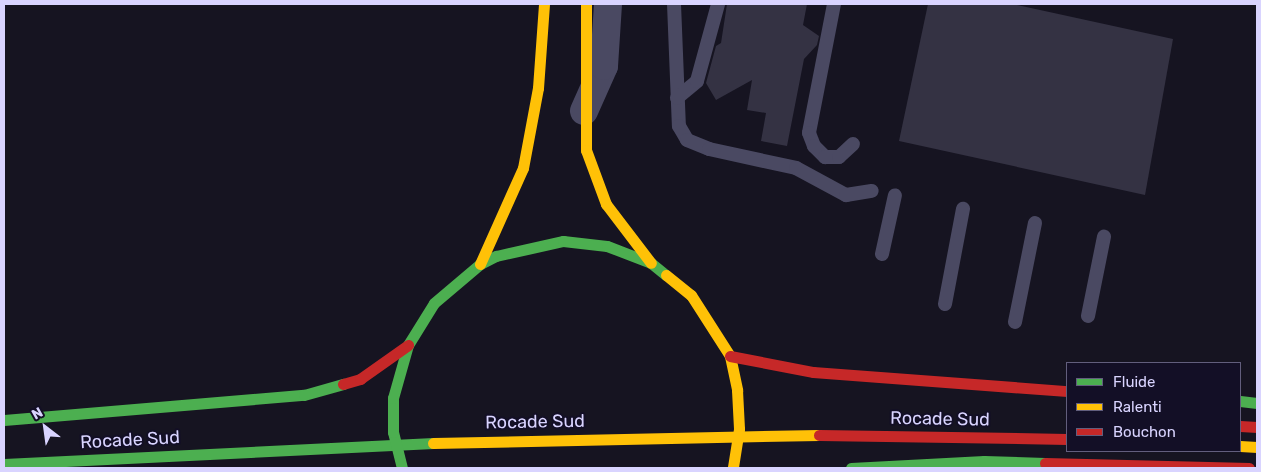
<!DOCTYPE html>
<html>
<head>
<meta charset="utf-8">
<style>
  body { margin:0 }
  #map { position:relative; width:1261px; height:472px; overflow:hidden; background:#161421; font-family:Rubik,sans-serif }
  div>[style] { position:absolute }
  .building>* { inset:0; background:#343243 }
  .lane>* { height:14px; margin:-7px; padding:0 7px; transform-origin:7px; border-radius:7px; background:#4a4962 }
  .street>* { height:28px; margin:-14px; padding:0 14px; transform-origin:14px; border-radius:14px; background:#4a4962 }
  .fast>* { height:11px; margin:-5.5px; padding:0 5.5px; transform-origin:5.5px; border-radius:5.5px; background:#4caf50 }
  .slow>* { height:11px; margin:-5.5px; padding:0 5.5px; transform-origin:5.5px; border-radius:5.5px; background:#ffc107 }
  .jam>* { height:11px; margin:-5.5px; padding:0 5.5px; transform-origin:5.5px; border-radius:5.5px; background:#c62828 }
  span { translate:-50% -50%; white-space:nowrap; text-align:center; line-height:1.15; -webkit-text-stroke:4px #130f26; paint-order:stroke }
  .street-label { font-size:18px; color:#d9d4ff }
  .frame { position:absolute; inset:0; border:5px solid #d9d4ff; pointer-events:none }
  .legend { position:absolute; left:1066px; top:362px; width:175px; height:90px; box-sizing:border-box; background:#130f26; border:1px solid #625e7d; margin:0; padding:6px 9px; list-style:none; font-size:15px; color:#d9d4ff }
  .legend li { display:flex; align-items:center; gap:10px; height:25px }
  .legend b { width:25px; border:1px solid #625e7d }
  .north { position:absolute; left:20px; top:402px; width:50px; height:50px; -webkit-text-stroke:4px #130f26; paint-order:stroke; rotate:330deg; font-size:14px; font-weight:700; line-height:20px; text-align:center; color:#d9d4ff }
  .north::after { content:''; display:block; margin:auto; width:18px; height:22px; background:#d9d4ff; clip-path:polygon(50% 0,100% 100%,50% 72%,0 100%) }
</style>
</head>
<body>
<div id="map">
  <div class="building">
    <div style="clip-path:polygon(727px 4px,807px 4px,803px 25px,819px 36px,817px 45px,804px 59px,787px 146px,761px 141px,766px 113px,747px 110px,752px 80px,716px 100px,706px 83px,716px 46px,721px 43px)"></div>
    <div style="clip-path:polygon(928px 4px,1012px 4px,1173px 39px,1145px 195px,899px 141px)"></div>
  </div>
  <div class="lane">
    <div style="left:674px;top:4px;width:122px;rotate:87.7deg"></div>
    <div style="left:679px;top:126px;width:16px;rotate:60deg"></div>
    <div style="left:687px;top:140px;width:24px;rotate:22deg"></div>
    <div style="left:709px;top:149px;width:89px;rotate:12.3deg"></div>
    <div style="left:796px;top:168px;width:57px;rotate:28.4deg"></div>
    <div style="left:846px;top:195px;width:26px;rotate:-9deg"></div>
    <div style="left:834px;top:4px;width:131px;rotate:101deg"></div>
    <div style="left:809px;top:133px;width:14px;rotate:69deg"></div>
    <div style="left:814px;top:146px;width:16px;rotate:45deg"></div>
    <div style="left:825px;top:157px;width:14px"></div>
    <div style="left:839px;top:157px;width:19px;rotate:-43deg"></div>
    <div style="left:677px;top:98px;width:26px;rotate:-40deg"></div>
    <div style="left:697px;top:81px;width:80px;rotate:-74.7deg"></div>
    <div style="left:882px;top:254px;width:60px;rotate:-77.6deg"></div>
    <div style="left:945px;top:304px;width:97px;rotate:-79.3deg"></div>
    <div style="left:1088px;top:316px;width:81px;rotate:-78.6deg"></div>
    <div style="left:1015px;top:322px;width:101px;rotate:-78.6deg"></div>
  </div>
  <div class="street">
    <div style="left:584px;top:111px;width:49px;rotate:-66deg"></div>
    <div style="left:604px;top:66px;width:62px;rotate:-86.3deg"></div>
  </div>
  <div class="fast">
    <div style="left:1240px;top:401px;width:17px;rotate:7deg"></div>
    <div style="left:4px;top:420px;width:301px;rotate:-4.8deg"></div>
    <div style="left:304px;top:395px;width:41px;rotate:-15.8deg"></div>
    <div style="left:4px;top:464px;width:430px;rotate:-2.8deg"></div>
    <div style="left:402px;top:468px;width:37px;rotate:-104deg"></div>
    <div style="left:393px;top:432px;width:34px;rotate:-90deg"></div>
    <div style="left:393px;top:398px;width:55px;rotate:-74.2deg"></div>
    <div style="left:408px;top:345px;width:49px;rotate:-58.2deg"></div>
    <div style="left:434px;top:303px;width:60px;rotate:-40.3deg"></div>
    <div style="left:480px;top:264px;width:18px;rotate:-27deg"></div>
    <div style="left:496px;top:256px;width:69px;rotate:-12.6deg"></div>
    <div style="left:563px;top:241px;width:44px;rotate:6.5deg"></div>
    <div style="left:607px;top:246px;width:47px;rotate:21.1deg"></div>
    <div style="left:651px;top:263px;width:19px;rotate:39deg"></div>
    <div style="left:851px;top:468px;width:133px;rotate:-3deg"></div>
    <div style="left:984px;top:461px;width:61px;rotate:1.9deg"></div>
  </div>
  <div class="slow">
    <div style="left:586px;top:4px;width:146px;rotate:90deg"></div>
    <div style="left:586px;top:150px;width:58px;rotate:69.7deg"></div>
    <div style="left:606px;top:204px;width:74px;rotate:52.7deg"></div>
    <div style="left:480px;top:264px;width:105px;rotate:-65.9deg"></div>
    <div style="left:523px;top:168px;width:81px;rotate:-79.4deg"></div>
    <div style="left:538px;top:88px;width:84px;rotate:-85.9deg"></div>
    <div style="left:666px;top:275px;width:32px;rotate:39deg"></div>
    <div style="left:691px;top:295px;width:72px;rotate:57.4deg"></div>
    <div style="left:730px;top:356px;width:35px;rotate:78deg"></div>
    <div style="left:737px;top:390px;width:39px;rotate:87deg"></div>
    <div style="left:739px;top:429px;width:39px;rotate:99deg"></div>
    <div style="left:433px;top:443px;width:386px;rotate:-1.2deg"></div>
    <div style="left:1240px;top:446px;width:17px;rotate:3deg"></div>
  </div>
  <div class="jam">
    <div style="left:730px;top:356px;width:85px;rotate:10.9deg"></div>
    <div style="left:813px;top:372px;width:255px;rotate:4.3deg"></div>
    <div style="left:343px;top:384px;width:18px;rotate:-16deg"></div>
    <div style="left:360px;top:379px;width:59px;rotate:-35.3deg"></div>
    <div style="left:1240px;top:426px;width:17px;rotate:3deg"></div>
    <div style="left:819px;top:435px;width:248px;rotate:0.9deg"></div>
    <div style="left:1045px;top:463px;width:204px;rotate:1.4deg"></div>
  </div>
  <div class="street-label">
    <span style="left:940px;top:419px;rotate:1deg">Rocade Sud</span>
    <span style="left:535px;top:422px;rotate:-1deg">Rocade Sud</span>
    <span style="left:130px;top:440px;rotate:-3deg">Rocade Sud</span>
  </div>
  <div class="frame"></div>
  <ul class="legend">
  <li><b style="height:6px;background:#4caf50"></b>Fluide</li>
  <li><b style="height:6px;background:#ffc107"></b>Ralenti</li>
  <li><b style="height:6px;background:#c62828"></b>Bouchon</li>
  </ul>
  <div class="north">N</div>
</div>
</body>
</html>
